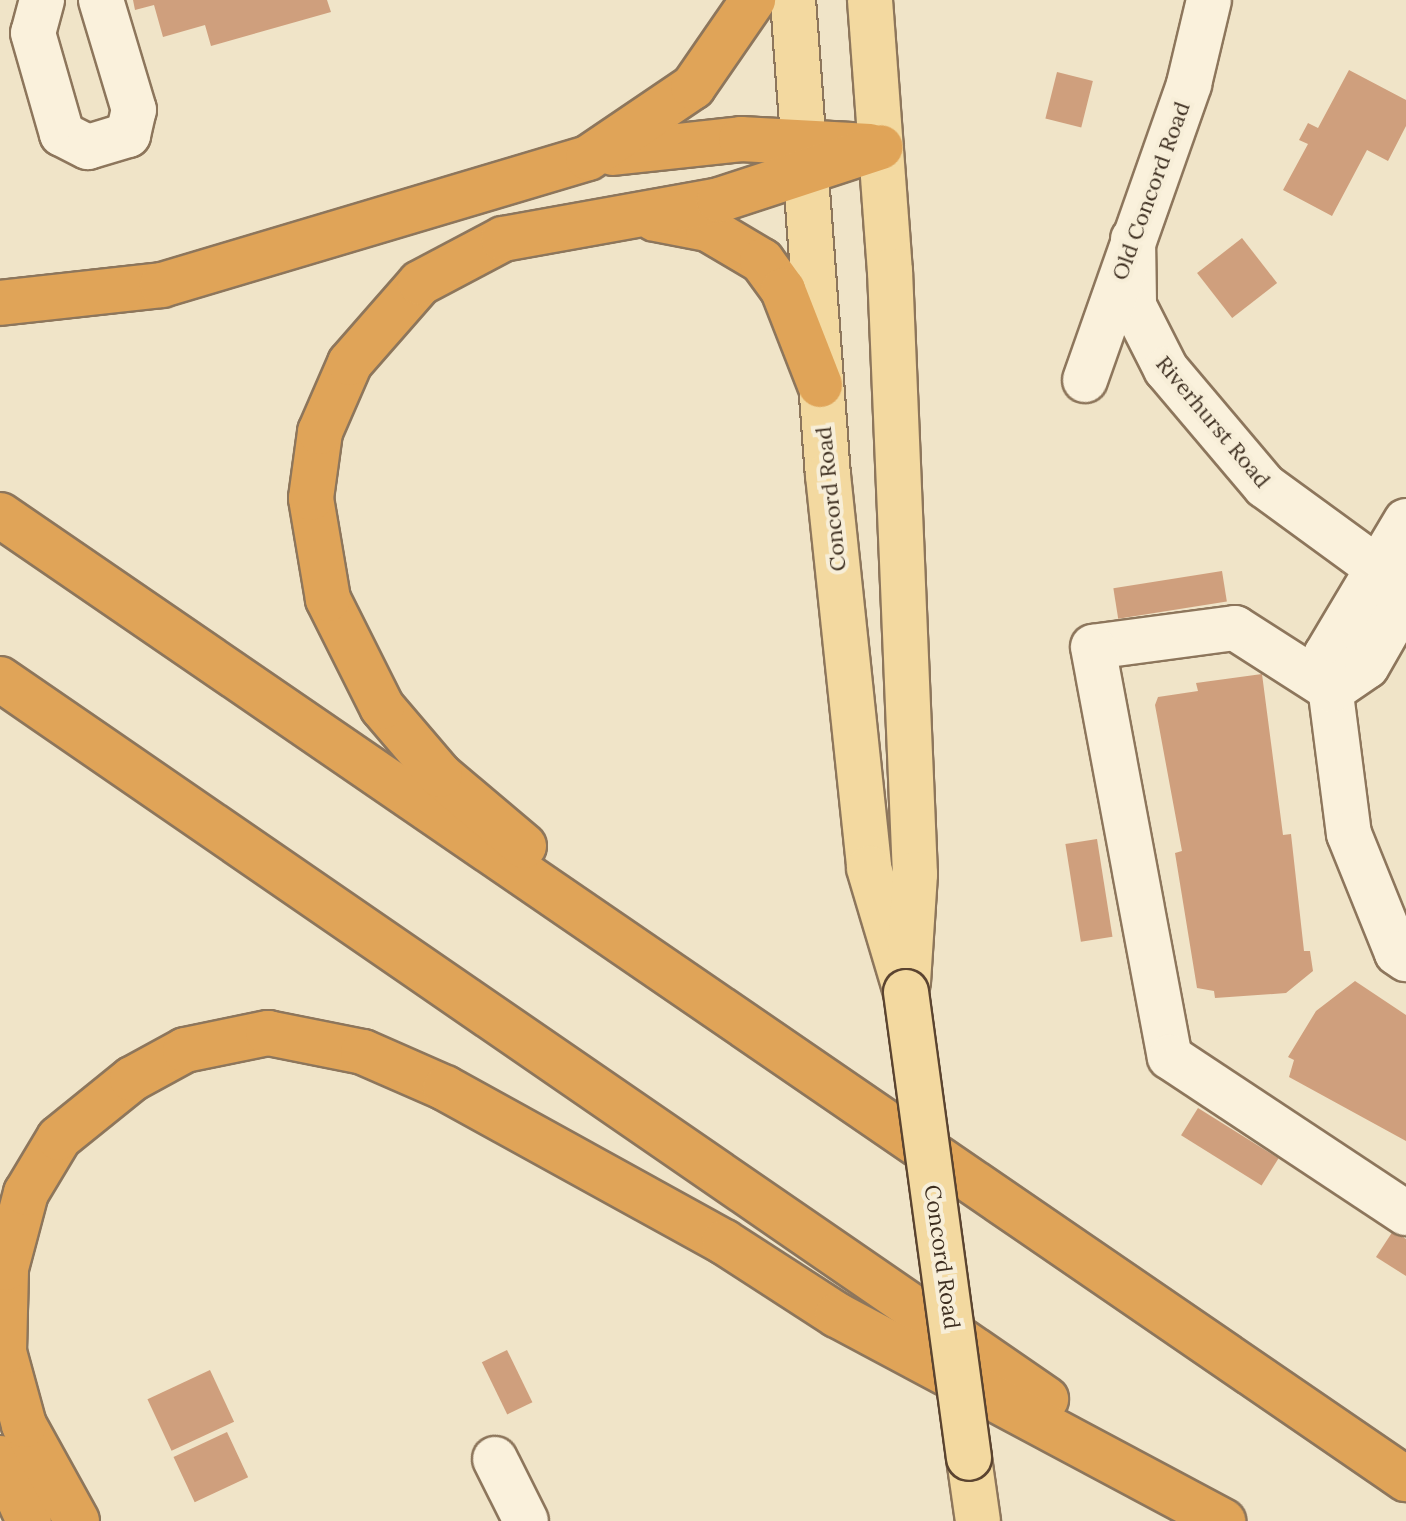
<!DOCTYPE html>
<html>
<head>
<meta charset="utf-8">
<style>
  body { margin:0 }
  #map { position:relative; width:1406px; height:1521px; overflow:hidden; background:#f0e4c8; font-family:Lora,serif }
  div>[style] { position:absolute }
  .building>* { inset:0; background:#cf9f7d; transform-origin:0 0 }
  .roads { filter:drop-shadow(2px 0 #8d765c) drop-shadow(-2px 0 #8d765c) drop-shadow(0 2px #8d765c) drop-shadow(0 -2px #8d765c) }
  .minor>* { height:44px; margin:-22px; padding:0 22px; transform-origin:22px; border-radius:22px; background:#faf1dc }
  .major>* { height:44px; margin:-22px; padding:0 22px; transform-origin:22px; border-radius:22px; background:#f3d9a0 }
  .highway>* { height:44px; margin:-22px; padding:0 22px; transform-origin:22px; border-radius:22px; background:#e0a458 }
  .bridges { filter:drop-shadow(2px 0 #5b4430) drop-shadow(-2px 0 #5b4430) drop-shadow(0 2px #5b4430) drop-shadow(0 -2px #5b4430) }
  .major-bridge>* { height:44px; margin:-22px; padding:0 22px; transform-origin:22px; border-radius:22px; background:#f3d9a0 }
  span { translate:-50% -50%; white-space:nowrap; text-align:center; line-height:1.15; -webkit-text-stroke:8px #f7eed8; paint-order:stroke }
  .street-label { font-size:22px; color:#3d2e20 }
</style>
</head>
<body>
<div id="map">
  <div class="building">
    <div style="clip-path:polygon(133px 0,327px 0,331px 12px,211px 46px,205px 25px,163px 37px,154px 5px,135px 10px)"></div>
    <div style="clip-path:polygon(1349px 70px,1406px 100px,1406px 126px,1388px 161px,1367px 150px,1332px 216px,1283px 190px,1308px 144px,1299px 140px,1308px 123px,1318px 128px)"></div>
    <div style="left:1057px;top:72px;width:37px;height:48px;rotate:14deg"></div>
    <div style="left:1242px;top:238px;width:57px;height:57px;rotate:52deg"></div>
    <div style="left:1222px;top:571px;width:31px;height:110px;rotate:81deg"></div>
    <div style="clip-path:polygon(1262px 674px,1283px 835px,1291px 834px,1304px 951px,1310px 951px,1313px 971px,1286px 993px,1215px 998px,1214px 991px,1197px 988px,1175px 853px,1182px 851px,1155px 705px,1158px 697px,1198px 691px,1196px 683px)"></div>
    <div style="left:1097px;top:839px;width:99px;height:32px;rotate:81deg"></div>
    <div style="clip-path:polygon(1355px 981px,1406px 1015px,1406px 1141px,1289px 1077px,1294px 1060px,1288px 1057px,1316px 1011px)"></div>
    <div style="left:1198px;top:1108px;width:95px;height:32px;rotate:32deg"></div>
    <div style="clip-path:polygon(1393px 1231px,1406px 1239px,1406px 1276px,1376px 1257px)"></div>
    <div style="left:507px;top:1350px;width:58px;height:28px;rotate:64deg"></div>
    <div style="left:210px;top:1370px;width:57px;height:69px;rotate:65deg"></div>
    <div style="left:227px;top:1432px;width:50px;height:59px;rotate:65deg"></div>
  </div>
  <div class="roads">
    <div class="minor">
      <div style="left:42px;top:0;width:34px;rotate:105deg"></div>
      <div style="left:33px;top:33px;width:105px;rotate:74deg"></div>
      <div style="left:62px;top:134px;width:29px;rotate:27deg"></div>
      <div style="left:88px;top:147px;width:42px;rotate:-16.7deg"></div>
      <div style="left:128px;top:135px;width:26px;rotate:-77deg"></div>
      <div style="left:134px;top:110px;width:115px;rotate:-106.7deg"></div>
      <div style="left:1133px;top:239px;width:67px;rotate:89.1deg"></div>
      <div style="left:1134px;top:306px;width:71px;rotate:63.1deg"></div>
      <div style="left:1166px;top:369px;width:153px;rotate:49.8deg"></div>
      <div style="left:1265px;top:486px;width:175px;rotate:36.1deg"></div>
      <div style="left:1085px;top:380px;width:314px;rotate:-70.6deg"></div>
      <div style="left:1189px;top:84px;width:86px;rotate:-76.6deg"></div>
      <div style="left:1406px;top:521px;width:156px;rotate:120.8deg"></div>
      <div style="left:1326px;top:655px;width:180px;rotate:82.7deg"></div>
      <div style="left:1349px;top:834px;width:128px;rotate:68deg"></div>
      <div style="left:1397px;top:953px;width:11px;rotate:34deg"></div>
      <div style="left:1332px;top:690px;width:115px;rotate:-147.4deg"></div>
      <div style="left:1235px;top:628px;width:143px;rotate:172.4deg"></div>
      <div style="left:1093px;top:647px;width:417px;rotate:79.4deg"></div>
      <div style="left:1170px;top:1057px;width:283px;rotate:33.5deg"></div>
      <div style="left:1332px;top:690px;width:42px;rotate:-34.4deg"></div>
      <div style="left:1367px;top:666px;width:78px;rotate:-60.2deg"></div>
      <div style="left:495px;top:1459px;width:69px;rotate:63.4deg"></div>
    </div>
    <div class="major">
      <div style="left:793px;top:0;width:476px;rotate:85.8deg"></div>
      <div style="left:828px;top:475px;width:395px;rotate:84deg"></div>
      <div style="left:869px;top:868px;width:129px;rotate:73.4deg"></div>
      <div style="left:870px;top:0;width:272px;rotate:85.8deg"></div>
      <div style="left:890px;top:271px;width:604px;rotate:87.63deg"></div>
      <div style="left:915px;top:874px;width:108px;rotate:93.7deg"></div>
      <div style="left:969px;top:1458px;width:64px;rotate:81.9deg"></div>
    </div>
    <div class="highway">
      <div style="left:613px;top:153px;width:129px;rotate:-6.2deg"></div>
      <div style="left:741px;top:139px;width:129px;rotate:3.1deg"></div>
      <div style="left:655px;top:219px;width:54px;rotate:10.7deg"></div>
      <div style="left:708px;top:229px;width:63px;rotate:30.7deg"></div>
      <div style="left:762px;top:261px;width:36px;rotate:54deg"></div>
      <div style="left:783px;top:290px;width:102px;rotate:68.7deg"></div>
      <div style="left:0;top:303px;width:163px;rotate:-6.3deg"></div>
      <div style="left:162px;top:285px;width:445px;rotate:-16.6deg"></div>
      <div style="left:588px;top:158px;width:127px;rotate:-34.1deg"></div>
      <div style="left:693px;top:87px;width:106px;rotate:-55.4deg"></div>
      <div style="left:0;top:515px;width:1705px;rotate:34.44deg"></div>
      <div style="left:0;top:679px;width:1270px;rotate:34.54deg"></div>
      <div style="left:524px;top:846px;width:110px;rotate:-139.8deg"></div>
      <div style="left:440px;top:775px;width:89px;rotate:-130.5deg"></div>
      <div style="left:382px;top:707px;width:121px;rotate:-116.6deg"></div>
      <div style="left:328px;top:599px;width:102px;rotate:-99.6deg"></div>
      <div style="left:311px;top:498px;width:67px;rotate:-82.2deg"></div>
      <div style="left:320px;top:432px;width:75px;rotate:-66.5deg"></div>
      <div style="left:350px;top:363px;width:106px;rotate:-48.8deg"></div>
      <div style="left:420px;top:283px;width:94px;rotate:-27.9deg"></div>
      <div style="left:503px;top:239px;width:219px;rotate:-10.2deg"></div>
      <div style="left:719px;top:200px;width:170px;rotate:-18.1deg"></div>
      <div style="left:0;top:1458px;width:69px;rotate:65.3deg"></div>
      <div style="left:77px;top:1521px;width:110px;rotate:-118.9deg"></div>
      <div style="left:24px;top:1425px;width:76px;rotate:-105.3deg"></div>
      <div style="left:4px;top:1352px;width:84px;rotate:-88.6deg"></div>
      <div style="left:6px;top:1268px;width:78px;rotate:-75.1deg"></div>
      <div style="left:26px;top:1193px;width:64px;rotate:-59deg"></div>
      <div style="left:59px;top:1138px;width:94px;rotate:-38.9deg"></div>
      <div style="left:132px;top:1079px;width:60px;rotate:-28.7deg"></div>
      <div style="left:185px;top:1050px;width:85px;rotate:-11.6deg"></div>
      <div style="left:268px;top:1033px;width:97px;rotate:11.3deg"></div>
      <div style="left:363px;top:1052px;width:90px;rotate:23.7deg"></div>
      <div style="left:445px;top:1088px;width:319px;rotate:28.9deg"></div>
      <div style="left:724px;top:1242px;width:135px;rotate:32.9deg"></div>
      <div style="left:837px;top:1315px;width:438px;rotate:28.1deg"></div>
    </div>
  </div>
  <div class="bridges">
    <div class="major-bridge">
      <div style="left:906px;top:992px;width:470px;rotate:82.3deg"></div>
    </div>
  </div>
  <div class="street-label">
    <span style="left:1151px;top:191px;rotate:-70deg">Old Concord Road</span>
    <span style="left:1213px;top:422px;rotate:50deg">Riverhurst Road</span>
    <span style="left:831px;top:499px;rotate:-96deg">Concord Road</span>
    <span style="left:942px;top:1257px;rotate:82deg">Concord Road</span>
  </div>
</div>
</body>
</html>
